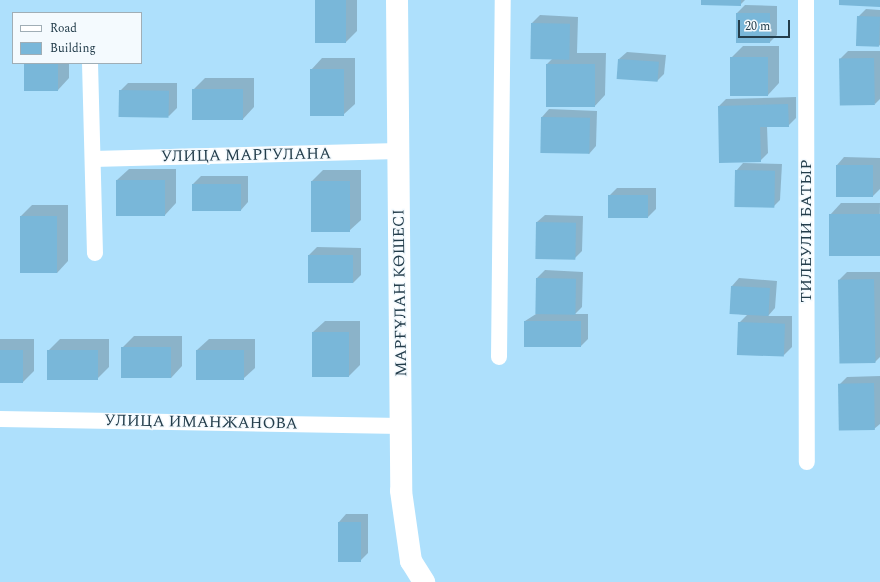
<!DOCTYPE html>
<html>
<head>
<meta charset="utf-8">
<style>
  body { margin:0 }
  #map { position:relative; width:880px; height:582px; overflow:hidden; background:#aee0fc; font-family:Spectral,serif }
  div>[style] { position:absolute }
  .shadow>* { inset:0; background:#0003 }
  .building>* { inset:0; background:#79b7d9; transform-origin:0 0 }
  .minor>* { height:16px; margin:-8px; padding:0 8px; transform-origin:8px; border-radius:8px; background:#fff }
  .secondary>* { height:22px; margin:-11px; padding:0 11px; transform-origin:11px; border-radius:11px; background:#fff }
  span { translate:-50% -50%; white-space:nowrap; text-align:center; line-height:1.15; -webkit-text-stroke:3px #f4fafe; paint-order:stroke }
  .street-label { font-size:16px; color:#233d4b }
  .legend { position:absolute; left:12px; top:12px; width:130px; height:52px; box-sizing:border-box; background:#f4fafe; border:1px solid #a0aeb6; margin:0; padding:5px 7px; list-style:none; font-size:12px; color:#233d4b }
  .legend li { display:flex; align-items:center; gap:8px; height:20px }
  .legend b { width:20px; border:1px solid #a0aeb6 }
  .scale { position:absolute; left:738px; top:20px; width:52px; height:18px; box-sizing:border-box; border:2px solid #233d4b; border-top:0; padding-left:5px; font-size:12px; line-height:14px; white-space:nowrap; color:#233d4b; -webkit-text-stroke:3px #f4fafe; paint-order:stroke }
</style>
</head>
<body>
<div id="map">
  <div class="shadow">
    <div style="clip-path:polygon(316px 0,357px 0,357px 31px,346px 42px)"></div>
    <div style="clip-path:polygon(702px 0,745px 0,740px 5px)"></div>
    <div style="clip-path:polygon(745px 5px,777px 6px,777px 35px,769px 43px,737px 13px)"></div>
    <div style="clip-path:polygon(866px 9px,880px 10px,880px 46px,858px 17px)"></div>
    <div style="clip-path:polygon(540px 15px,578px 17px,577px 53px,606px 53px,605px 95px,594px 107px,547px 106px,547px 64px,552px 59px,532px 23px)"></div>
    <div style="clip-path:polygon(743px 46px,779px 46px,779px 83px,768px 95px,731px 58px)"></div>
    <div style="clip-path:polygon(848px 51px,880px 51px,880px 99px,875px 104px,840px 59px)"></div>
    <div style="clip-path:polygon(627px 52px,666px 55px,664px 74px,657px 81px,619px 59px)"></div>
    <div style="clip-path:polygon(322px 58px,355px 58px,355px 104px,343px 115px,311px 70px)"></div>
    <div style="clip-path:polygon(25px 63px,69px 63px,69px 78px,58px 90px)"></div>
    <div style="clip-path:polygon(205px 78px,254px 78px,254px 107px,243px 119px,193px 90px)"></div>
    <div style="clip-path:polygon(128px 83px,177px 83px,177px 108px,169px 116px,120px 91px)"></div>
    <div style="clip-path:polygon(796px 97px,796px 118px,788px 126px,767px 126px,768px 153px,760px 161px,719px 106px,726px 99px)"></div>
    <div style="clip-path:polygon(549px 109px,597px 111px,596px 146px,589px 154px,542px 117px)"></div>
    <div style="clip-path:polygon(844px 157px,880px 158px,880px 189px,872px 197px,836px 196px,837px 165px)"></div>
    <div style="clip-path:polygon(743px 163px,782px 164px,780px 200px,773px 207px,736px 171px)"></div>
    <div style="clip-path:polygon(129px 169px,176px 169px,176px 203px,165px 215px,117px 180px)"></div>
    <div style="clip-path:polygon(323px 170px,361px 170px,361px 220px,349px 231px,312px 181px)"></div>
    <div style="clip-path:polygon(201px 176px,248px 176px,248px 202px,241px 210px,193px 210px,193px 184px)"></div>
    <div style="clip-path:polygon(617px 188px,656px 188px,656px 209px,648px 217px,609px 217px,609px 196px)"></div>
    <div style="clip-path:polygon(841px 203px,880px 203px,879px 255px,830px 215px)"></div>
    <div style="clip-path:polygon(32px 205px,68px 205px,68px 261px,57px 273px,21px 272px,21px 216px)"></div>
    <div style="clip-path:polygon(545px 215px,583px 216px,582px 251px,574px 259px,536px 258px,537px 222px)"></div>
    <div style="clip-path:polygon(317px 247px,361px 248px,361px 275px,353px 283px,309px 282px,309px 255px)"></div>
    <div style="clip-path:polygon(545px 270px,583px 272px,582px 307px,575px 314px,588px 314px,588px 339px,580px 347px,525px 321px,536px 314px,537px 278px)"></div>
    <div style="clip-path:polygon(847px 272px,880px 272px,880px 357px,875px 362px,839px 280px)"></div>
    <div style="clip-path:polygon(739px 278px,777px 281px,775px 308px,768px 316px,792px 316px,792px 347px,784px 355px,739px 323px,747px 315px,730px 313px,732px 286px)"></div>
    <div style="clip-path:polygon(325px 321px,360px 321px,360px 365px,349px 376px,313px 332px)"></div>
    <div style="clip-path:polygon(134px 336px,182px 336px,182px 366px,171px 378px,122px 348px)"></div>
    <div style="clip-path:polygon(0 339px,34px 339px,34px 371px,23px 382px,0 382px)"></div>
    <div style="clip-path:polygon(60px 339px,109px 339px,109px 367px,97px 379px,48px 351px)"></div>
    <div style="clip-path:polygon(209px 339px,255px 339px,255px 368px,243px 379px,197px 350px)"></div>
    <div style="clip-path:polygon(880px 376px,880px 424px,874px 429px,839px 385px,847px 377px)"></div>
    <div style="clip-path:polygon(346px 514px,368px 514px,368px 553px,360px 561px,339px 522px)"></div>
  </div>
  <div class="building">
    <div style="left:315px;top:0;width:31px;height:43px"></div>
    <div style="clip-path:polygon(701px 0,741px 0,741px 6px,701px 5px)"></div>
    <div style="clip-path:polygon(839px 0,880px 0,880px 7px,839px 5px)"></div>
    <div style="left:736px;top:13px;width:34px;height:30px"></div>
    <div style="left:857px;top:16px;width:23px;height:30px;rotate:2deg"></div>
    <div style="left:531px;top:23px;width:39px;height:36px;rotate:1deg"></div>
    <div style="left:730px;top:57px;width:38px;height:39px"></div>
    <div style="left:874px;top:58px;width:47px;height:35px;rotate:89deg"></div>
    <div style="left:618px;top:59px;width:41px;height:20px;rotate:4deg"></div>
    <div style="left:24px;top:63px;width:34px;height:28px"></div>
    <div style="left:546px;top:64px;width:49px;height:43px"></div>
    <div style="left:310px;top:69px;width:34px;height:47px"></div>
    <div style="left:192px;top:89px;width:51px;height:31px"></div>
    <div style="left:119px;top:90px;width:50px;height:27px;rotate:1deg"></div>
    <div style="clip-path:polygon(788px 104px,789px 127px,760px 127px,761px 162px,719px 163px,718px 106px)"></div>
    <div style="left:541px;top:117px;width:49px;height:36px;rotate:1deg"></div>
    <div style="left:836px;top:165px;width:37px;height:32px"></div>
    <div style="left:735px;top:170px;width:40px;height:37px;rotate:1deg"></div>
    <div style="left:116px;top:180px;width:49px;height:36px"></div>
    <div style="left:311px;top:181px;width:39px;height:51px"></div>
    <div style="left:192px;top:184px;width:49px;height:27px"></div>
    <div style="left:608px;top:195px;width:40px;height:23px"></div>
    <div style="left:829px;top:214px;width:51px;height:42px"></div>
    <div style="left:20px;top:216px;width:37px;height:57px"></div>
    <div style="left:536px;top:222px;width:40px;height:37px;rotate:1deg"></div>
    <div style="left:308px;top:255px;width:45px;height:28px"></div>
    <div style="left:536px;top:278px;width:40px;height:36px;rotate:1deg"></div>
    <div style="left:874px;top:279px;width:84px;height:36px;rotate:89deg"></div>
    <div style="left:731px;top:286px;width:39px;height:28px;rotate:3deg"></div>
    <div style="left:524px;top:321px;width:57px;height:26px"></div>
    <div style="left:738px;top:322px;width:47px;height:33px;rotate:2deg"></div>
    <div style="left:312px;top:332px;width:37px;height:45px"></div>
    <div style="left:121px;top:347px;width:50px;height:31px"></div>
    <div style="left:0;top:350px;width:23px;height:33px"></div>
    <div style="left:47px;top:350px;width:51px;height:30px"></div>
    <div style="left:196px;top:350px;width:48px;height:30px"></div>
    <div style="left:874px;top:383px;width:47px;height:36px;rotate:89deg"></div>
    <div style="left:338px;top:522px;width:23px;height:40px"></div>
  </div>
  <div class="minor">
    <div style="left:806px;top:0;width:462px;rotate:89.9deg"></div>
    <div style="left:90px;top:63px;width:190px;rotate:88.5deg"></div>
    <div style="left:93px;top:159px;width:305px;rotate:-1.5deg"></div>
    <div style="left:499px;top:357px;width:357px;rotate:-89.4deg"></div>
    <div style="left:0;top:419px;width:401px;rotate:1deg"></div>
  </div>
  <div class="secondary">
    <div style="left:397px;top:0;width:491px;rotate:89.5deg"></div>
    <div style="left:401px;top:491px;width:71px;rotate:81.9deg"></div>
    <div style="left:411px;top:561px;width:25px;rotate:58deg"></div>
  </div>
  <div class="street-label">
    <span style="left:246px;top:155px;rotate:-1deg">УЛИЦА МАРГУЛАНА</span>
    <span style="left:806px;top:231px;rotate:-90deg">ТИЛЕУЛИ БАТЫР</span>
    <span style="left:400px;top:293px;rotate:-91deg">МАРҒҰЛАН КӨШЕСІ</span>
    <span style="left:201px;top:422px;rotate:1deg">УЛИЦА ИМАНЖАНОВА</span>
  </div>
  <ul class="legend">
  <li><b style="height:5px;background:#fff"></b>Road</li>
  <li><b style="height:11px;background:#79b7d9"></b>Building</li>
  </ul>
  <div class="scale">20 m</div>
</div>
</body>
</html>
